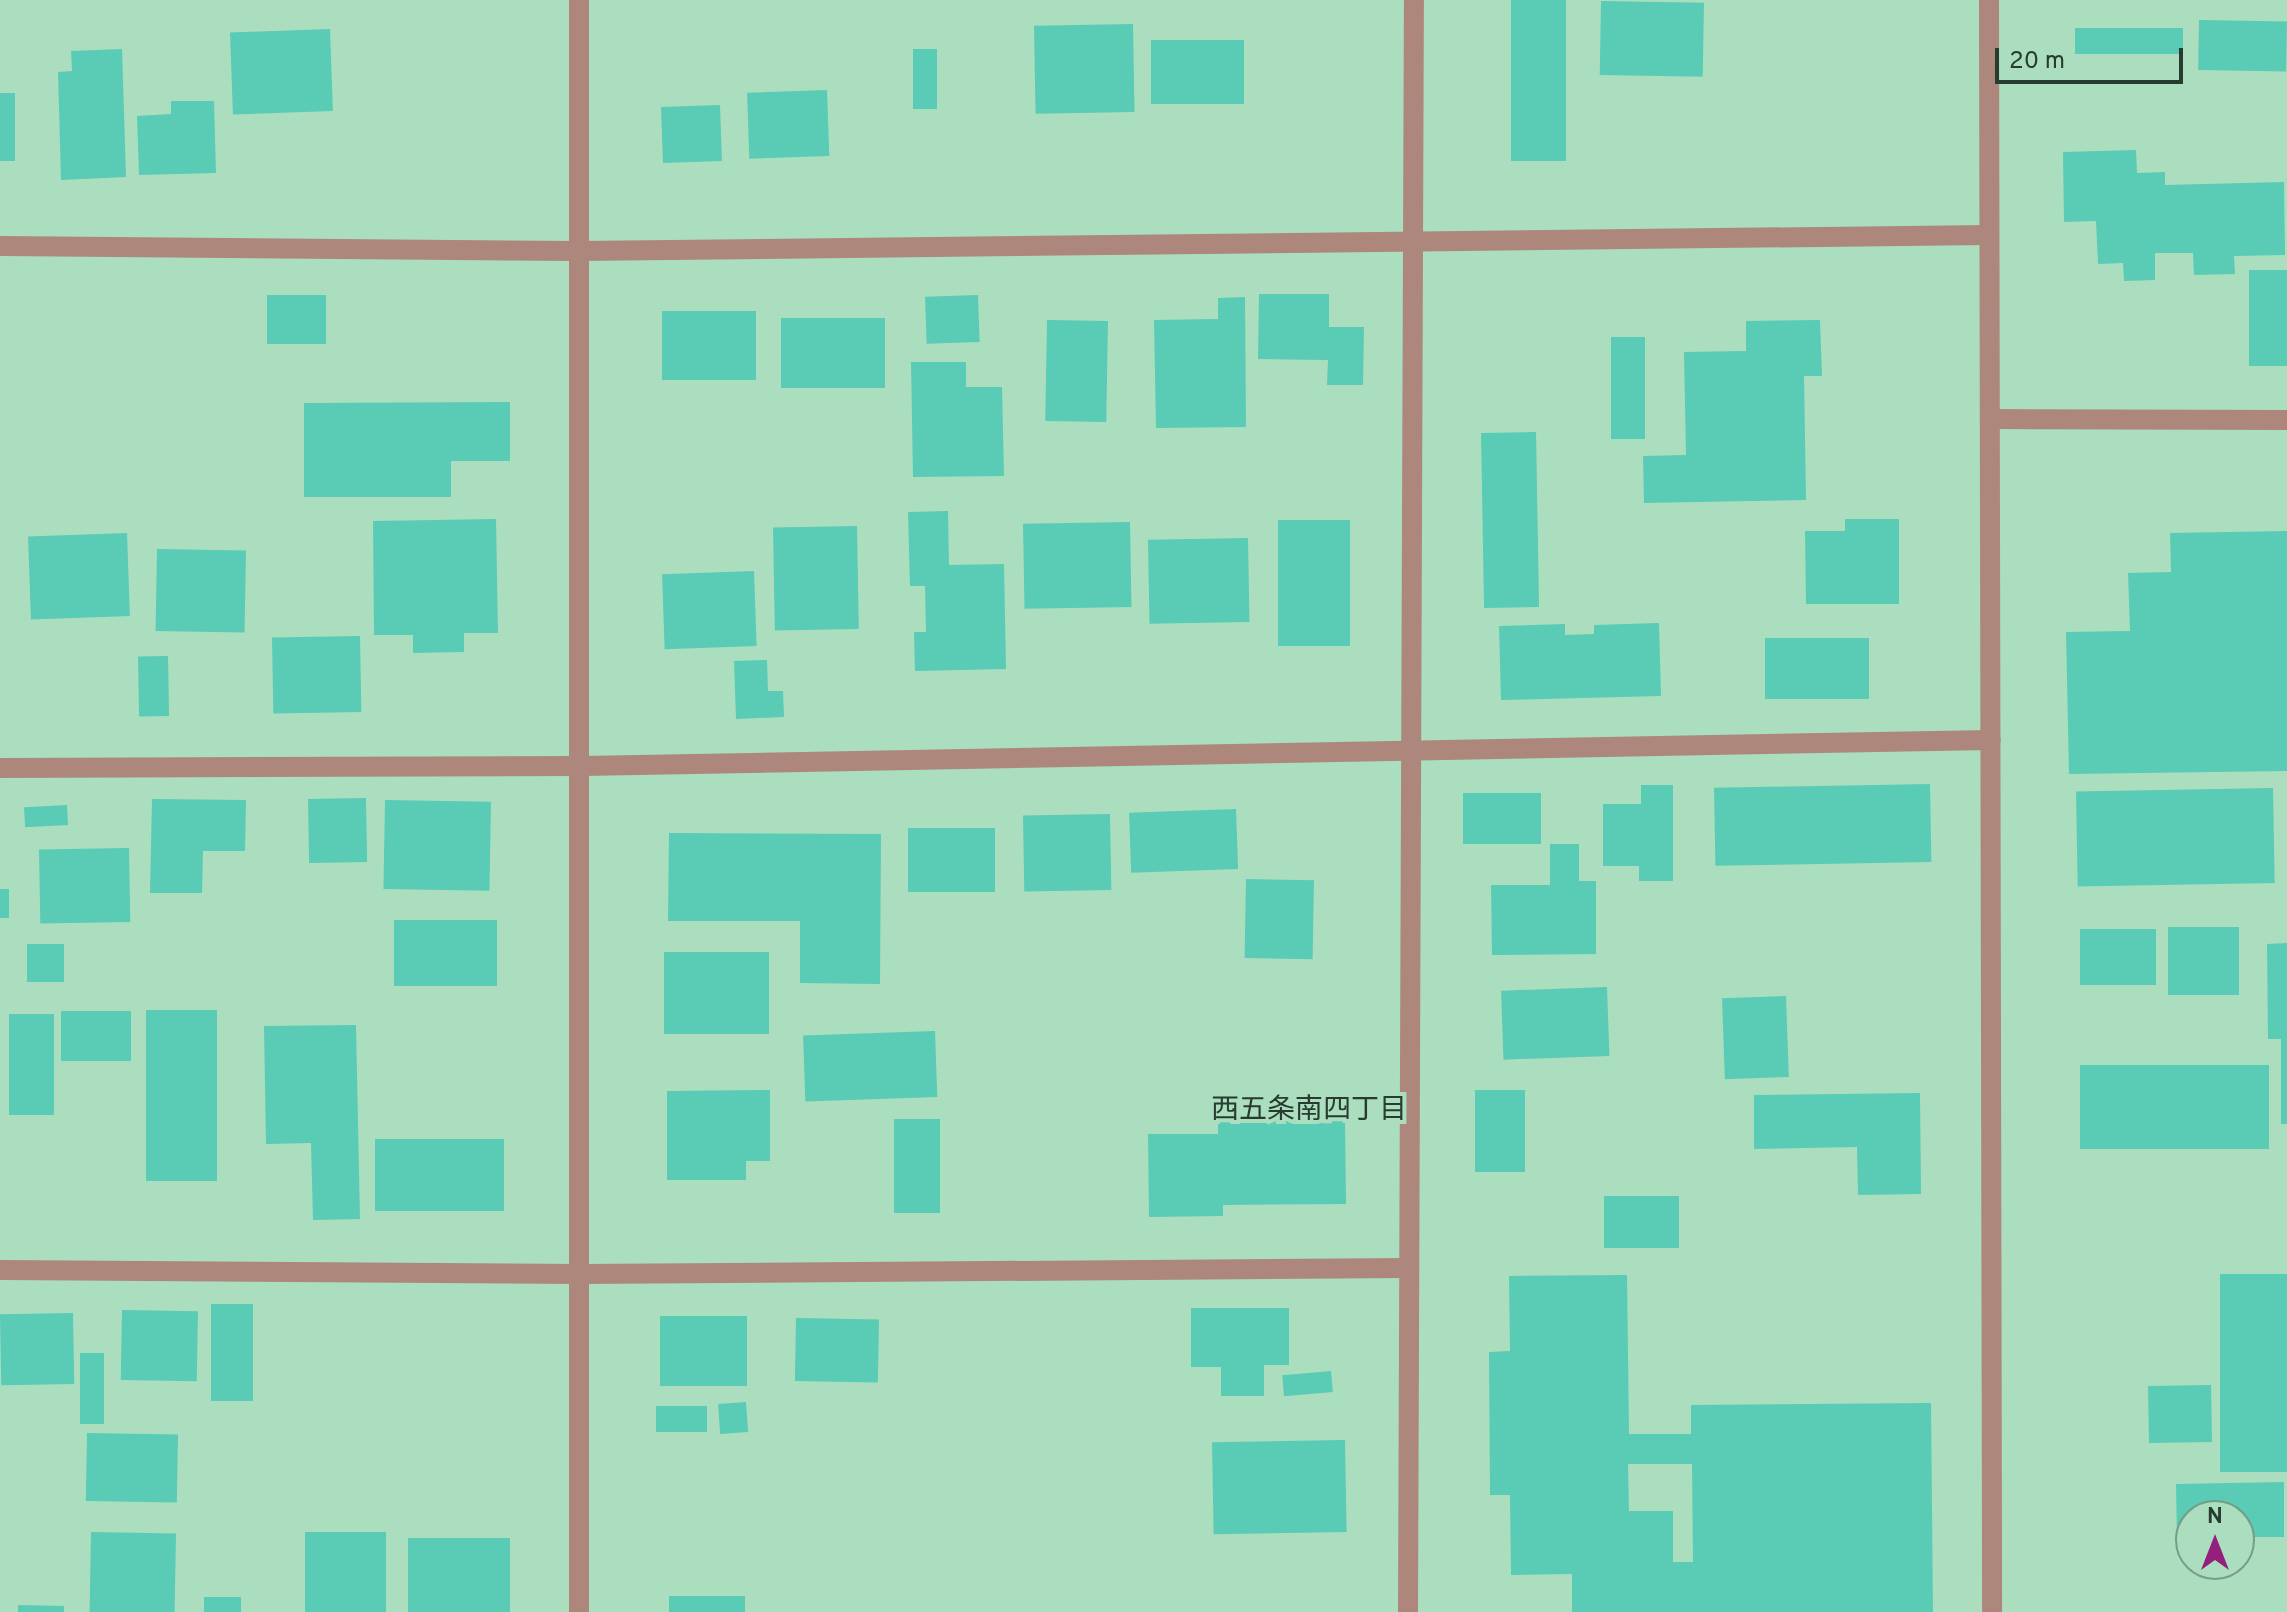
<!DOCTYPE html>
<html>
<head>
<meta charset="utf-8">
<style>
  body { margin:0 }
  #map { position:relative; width:2287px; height:1612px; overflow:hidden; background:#abdebf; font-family:Overpass,"Noto Sans JP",sans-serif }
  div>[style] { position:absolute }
  .building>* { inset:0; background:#5acbb4; transform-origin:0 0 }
  .minor>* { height:20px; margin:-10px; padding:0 10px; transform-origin:10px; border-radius:10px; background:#ad877c }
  span { translate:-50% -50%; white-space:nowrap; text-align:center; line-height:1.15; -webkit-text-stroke:8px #abdebf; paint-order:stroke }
  .neighbourhood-label { font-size:28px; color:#273c2f }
  .north { position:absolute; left:2175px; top:1500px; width:80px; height:80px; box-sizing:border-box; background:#abdebf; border:2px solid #769d85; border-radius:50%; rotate:0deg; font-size:22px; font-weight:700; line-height:32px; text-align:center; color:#273c2f }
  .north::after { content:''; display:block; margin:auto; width:28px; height:36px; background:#941f7d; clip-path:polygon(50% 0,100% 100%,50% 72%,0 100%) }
  .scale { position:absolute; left:1995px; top:48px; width:188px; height:36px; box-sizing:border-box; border:4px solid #273c2f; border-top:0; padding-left:10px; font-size:24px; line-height:28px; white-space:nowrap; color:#273c2f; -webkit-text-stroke:6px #abdebf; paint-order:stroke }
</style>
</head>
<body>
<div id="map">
  <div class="building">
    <div style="left:1511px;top:0;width:55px;height:161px"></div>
    <div style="left:1601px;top:1px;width:103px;height:74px;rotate:1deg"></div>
    <div style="left:2199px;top:20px;width:88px;height:50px;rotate:1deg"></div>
    <div style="left:1133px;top:24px;width:88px;height:99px;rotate:89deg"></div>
    <div style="left:2183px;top:28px;width:26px;height:108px;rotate:90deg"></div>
    <div style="left:330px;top:29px;width:82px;height:100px;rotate:88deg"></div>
    <div style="left:1151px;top:40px;width:93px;height:64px"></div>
    <div style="clip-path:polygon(122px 49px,126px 177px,61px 180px,58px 72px,72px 71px,71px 51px)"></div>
    <div style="left:913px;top:49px;width:24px;height:60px"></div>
    <div style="left:827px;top:90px;width:66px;height:80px;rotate:88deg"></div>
    <div style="left:0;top:93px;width:15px;height:68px"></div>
    <div style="clip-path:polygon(171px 101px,214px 101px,216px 173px,139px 175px,137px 116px,171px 114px)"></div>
    <div style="left:720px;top:105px;width:56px;height:59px;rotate:88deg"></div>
    <div style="clip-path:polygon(2136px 150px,2137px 173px,2165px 172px,2165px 185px,2284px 182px,2285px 255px,2234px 256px,2235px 274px,2194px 275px,2193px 253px,2155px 253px,2155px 280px,2124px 281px,2123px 263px,2098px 264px,2096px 221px,2064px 222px,2063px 152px)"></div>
    <div style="left:2287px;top:270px;width:96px;height:38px;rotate:90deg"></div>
    <div style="clip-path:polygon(1259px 294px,1329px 294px,1329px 327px,1364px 327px,1363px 385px,1327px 385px,1328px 360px,1258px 359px)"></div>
    <div style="left:267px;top:295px;width:59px;height:49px"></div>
    <div style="left:978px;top:295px;width:47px;height:53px;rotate:88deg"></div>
    <div style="clip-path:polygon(1245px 297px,1246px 427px,1156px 428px,1154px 320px,1218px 319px,1218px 298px)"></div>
    <div style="left:662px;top:311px;width:94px;height:69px"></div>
    <div style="left:781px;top:318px;width:104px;height:70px"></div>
    <div style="left:1047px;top:320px;width:61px;height:101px;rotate:1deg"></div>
    <div style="clip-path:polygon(1820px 320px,1822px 376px,1804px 376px,1806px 500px,1644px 503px,1643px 456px,1686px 455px,1684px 352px,1746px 351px,1746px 321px)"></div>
    <div style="left:1611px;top:337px;width:34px;height:102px"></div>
    <div style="clip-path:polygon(911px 362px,966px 362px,966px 387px,1002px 387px,1004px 476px,913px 477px)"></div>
    <div style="clip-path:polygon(510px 402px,510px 461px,451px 461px,451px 497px,304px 497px,304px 403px)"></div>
    <div style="left:1536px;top:432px;width:175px;height:55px;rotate:89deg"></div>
    <div style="clip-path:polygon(948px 511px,949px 565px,1004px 564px,1006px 669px,915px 671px,914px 632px,926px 632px,925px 586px,910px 586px,908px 512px)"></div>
    <div style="clip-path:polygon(496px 519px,498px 633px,464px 633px,464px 652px,413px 653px,413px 635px,374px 635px,373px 521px)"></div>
    <div style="clip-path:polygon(1845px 519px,1899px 519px,1899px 604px,1806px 604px,1805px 531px,1845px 531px)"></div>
    <div style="left:1278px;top:520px;width:72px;height:126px"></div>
    <div style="left:1130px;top:522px;width:85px;height:107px;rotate:89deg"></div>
    <div style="left:857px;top:526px;width:103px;height:84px;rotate:89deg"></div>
    <div style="clip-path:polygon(2287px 531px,2287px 771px,2069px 774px,2066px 632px,2130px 631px,2128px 573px,2171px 572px,2170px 533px)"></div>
    <div style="left:127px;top:533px;width:83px;height:99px;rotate:88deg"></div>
    <div style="left:1248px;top:538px;width:84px;height:100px;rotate:89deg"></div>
    <div style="left:157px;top:549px;width:89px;height:82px;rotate:1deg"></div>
    <div style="left:754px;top:571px;width:75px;height:92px;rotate:88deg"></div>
    <div style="clip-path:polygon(1659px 623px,1661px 696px,1501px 700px,1499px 626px,1565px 624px,1565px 635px,1594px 634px,1594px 625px)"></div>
    <div style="left:360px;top:636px;width:76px;height:88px;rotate:89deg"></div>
    <div style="left:1765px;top:638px;width:104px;height:61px"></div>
    <div style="left:168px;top:656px;width:60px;height:30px;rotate:89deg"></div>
    <div style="clip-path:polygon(767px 660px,768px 691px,783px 691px,784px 717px,736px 719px,734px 661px)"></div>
    <div style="left:1930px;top:784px;width:78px;height:216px;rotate:89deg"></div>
    <div style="clip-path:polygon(1641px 785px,1673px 785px,1673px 881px,1639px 881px,1639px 866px,1603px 866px,1603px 804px,1641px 804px)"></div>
    <div style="left:2273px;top:788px;width:95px;height:197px;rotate:89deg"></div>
    <div style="left:1463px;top:793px;width:78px;height:51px"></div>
    <div style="left:366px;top:798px;width:64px;height:58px;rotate:89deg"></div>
    <div style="clip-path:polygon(152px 799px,246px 800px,245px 851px,203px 851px,202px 893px,150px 893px)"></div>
    <div style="left:385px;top:800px;width:106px;height:89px;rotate:1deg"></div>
    <div style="left:67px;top:805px;width:20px;height:43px;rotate:87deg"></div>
    <div style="left:1236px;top:809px;width:60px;height:107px;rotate:88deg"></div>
    <div style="left:1110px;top:814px;width:76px;height:87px;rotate:89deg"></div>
    <div style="left:995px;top:828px;width:64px;height:87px;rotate:90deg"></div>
    <div style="clip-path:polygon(669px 833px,881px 834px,880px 984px,800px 983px,800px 921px,668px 921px)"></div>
    <div style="clip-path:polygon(1550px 844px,1579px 844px,1579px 881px,1596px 881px,1596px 954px,1492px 955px,1491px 885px,1550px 885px)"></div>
    <div style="left:129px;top:848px;width:74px;height:90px;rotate:89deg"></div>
    <div style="left:1246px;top:879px;width:68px;height:79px;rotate:1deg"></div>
    <div style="left:0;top:889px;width:9px;height:29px"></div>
    <div style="left:394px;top:920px;width:103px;height:66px"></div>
    <div style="left:2168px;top:927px;width:71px;height:68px"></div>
    <div style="left:2080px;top:929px;width:76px;height:56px"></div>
    <div style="clip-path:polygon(2287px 943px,2287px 1124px,2281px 1124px,2281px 1039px,2268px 1039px,2267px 944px)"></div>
    <div style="left:27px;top:944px;width:37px;height:38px"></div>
    <div style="left:664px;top:952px;width:105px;height:82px"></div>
    <div style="left:1607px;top:987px;width:69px;height:106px;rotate:88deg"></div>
    <div style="left:1786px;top:996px;width:81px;height:64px;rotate:88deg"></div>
    <div style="left:146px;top:1010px;width:71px;height:171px"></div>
    <div style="left:131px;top:1011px;width:50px;height:70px;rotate:90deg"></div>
    <div style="left:9px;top:1014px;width:45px;height:101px"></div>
    <div style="clip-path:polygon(356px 1025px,360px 1219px,313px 1220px,311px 1143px,266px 1144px,264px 1026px)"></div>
    <div style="left:935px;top:1031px;width:66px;height:132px;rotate:88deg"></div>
    <div style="left:2080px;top:1065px;width:189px;height:84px"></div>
    <div style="clip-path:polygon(770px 1090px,770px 1161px,746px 1161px,746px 1180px,667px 1180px,667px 1091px)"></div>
    <div style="left:1475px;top:1090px;width:50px;height:82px"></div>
    <div style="clip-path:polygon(1920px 1093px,1921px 1194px,1858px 1195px,1857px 1147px,1754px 1149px,1754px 1095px)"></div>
    <div style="left:894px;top:1119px;width:46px;height:94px"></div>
    <div style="clip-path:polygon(1345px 1119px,1346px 1204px,1223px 1205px,1223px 1216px,1149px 1217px,1148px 1134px,1218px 1134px,1218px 1120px)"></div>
    <div style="left:375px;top:1139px;width:129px;height:72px"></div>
    <div style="left:1604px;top:1196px;width:75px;height:52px"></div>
    <div style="left:2287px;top:1274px;width:198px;height:67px;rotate:90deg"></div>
    <div style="clip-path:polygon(evenodd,1627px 1275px,1629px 1434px,1691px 1434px,1691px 1405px,1931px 1403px,1933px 1612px,1572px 1612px,1572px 1574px,1511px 1575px,1510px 1495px,1490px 1495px,1489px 1352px,1510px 1351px,1509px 1276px,1627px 1275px,1628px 1464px,1692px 1464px,1693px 1562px,1673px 1562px,1673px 1511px,1629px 1511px,1628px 1464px)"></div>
    <div style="left:211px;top:1304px;width:42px;height:97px"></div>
    <div style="clip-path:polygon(1191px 1308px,1289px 1308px,1289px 1365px,1264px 1365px,1264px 1396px,1221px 1396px,1221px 1367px,1191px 1367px)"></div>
    <div style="left:122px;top:1310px;width:76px;height:70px;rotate:1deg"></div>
    <div style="left:73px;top:1313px;width:71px;height:73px;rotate:89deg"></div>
    <div style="left:660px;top:1316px;width:87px;height:70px"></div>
    <div style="left:796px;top:1318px;width:83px;height:63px;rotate:1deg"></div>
    <div style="left:80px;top:1353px;width:24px;height:71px"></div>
    <div style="left:1331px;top:1371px;width:21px;height:49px;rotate:85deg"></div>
    <div style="left:2211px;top:1385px;width:57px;height:63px;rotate:89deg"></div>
    <div style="left:746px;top:1402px;width:30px;height:28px;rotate:86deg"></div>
    <div style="left:707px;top:1406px;width:26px;height:51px;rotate:90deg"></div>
    <div style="left:87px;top:1433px;width:91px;height:68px;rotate:1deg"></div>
    <div style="left:1345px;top:1440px;width:92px;height:133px;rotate:89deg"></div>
    <div style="clip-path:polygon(2284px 1482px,2284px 1537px,2239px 1537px,2239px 1516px,2191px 1516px,2191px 1538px,2177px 1538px,2176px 1484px)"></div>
    <div style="left:91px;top:1532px;width:85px;height:80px;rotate:1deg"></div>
    <div style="left:305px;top:1532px;width:81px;height:80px"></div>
    <div style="left:408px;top:1538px;width:102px;height:74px"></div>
    <div style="left:669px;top:1596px;width:76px;height:16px"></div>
    <div style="left:204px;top:1597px;width:37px;height:15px"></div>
    <div style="clip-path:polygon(18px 1605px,64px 1606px,64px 1612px,18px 1612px)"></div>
  </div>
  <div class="minor">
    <div style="left:1989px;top:0;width:1612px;rotate:89.89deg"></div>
    <div style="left:0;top:246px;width:578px;rotate:0.5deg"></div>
    <div style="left:578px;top:251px;width:1411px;rotate:-0.65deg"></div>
    <div style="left:1992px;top:419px;width:295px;rotate:0.2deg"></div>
    <div style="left:0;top:768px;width:582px;rotate:-0.2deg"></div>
    <div style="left:582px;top:766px;width:1409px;rotate:-1.06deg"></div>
    <div style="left:0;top:1270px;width:580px;rotate:0.4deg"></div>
    <div style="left:580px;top:1274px;width:829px;rotate:-0.41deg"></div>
    <div style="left:579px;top:1612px;width:1612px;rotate:-90deg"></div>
    <div style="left:1408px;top:1612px;width:1612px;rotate:-89.79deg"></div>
  </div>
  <div class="neighbourhood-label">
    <span style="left:1309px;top:1111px">西五条南四丁目</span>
  </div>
  <div class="north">N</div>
  <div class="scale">20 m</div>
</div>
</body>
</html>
